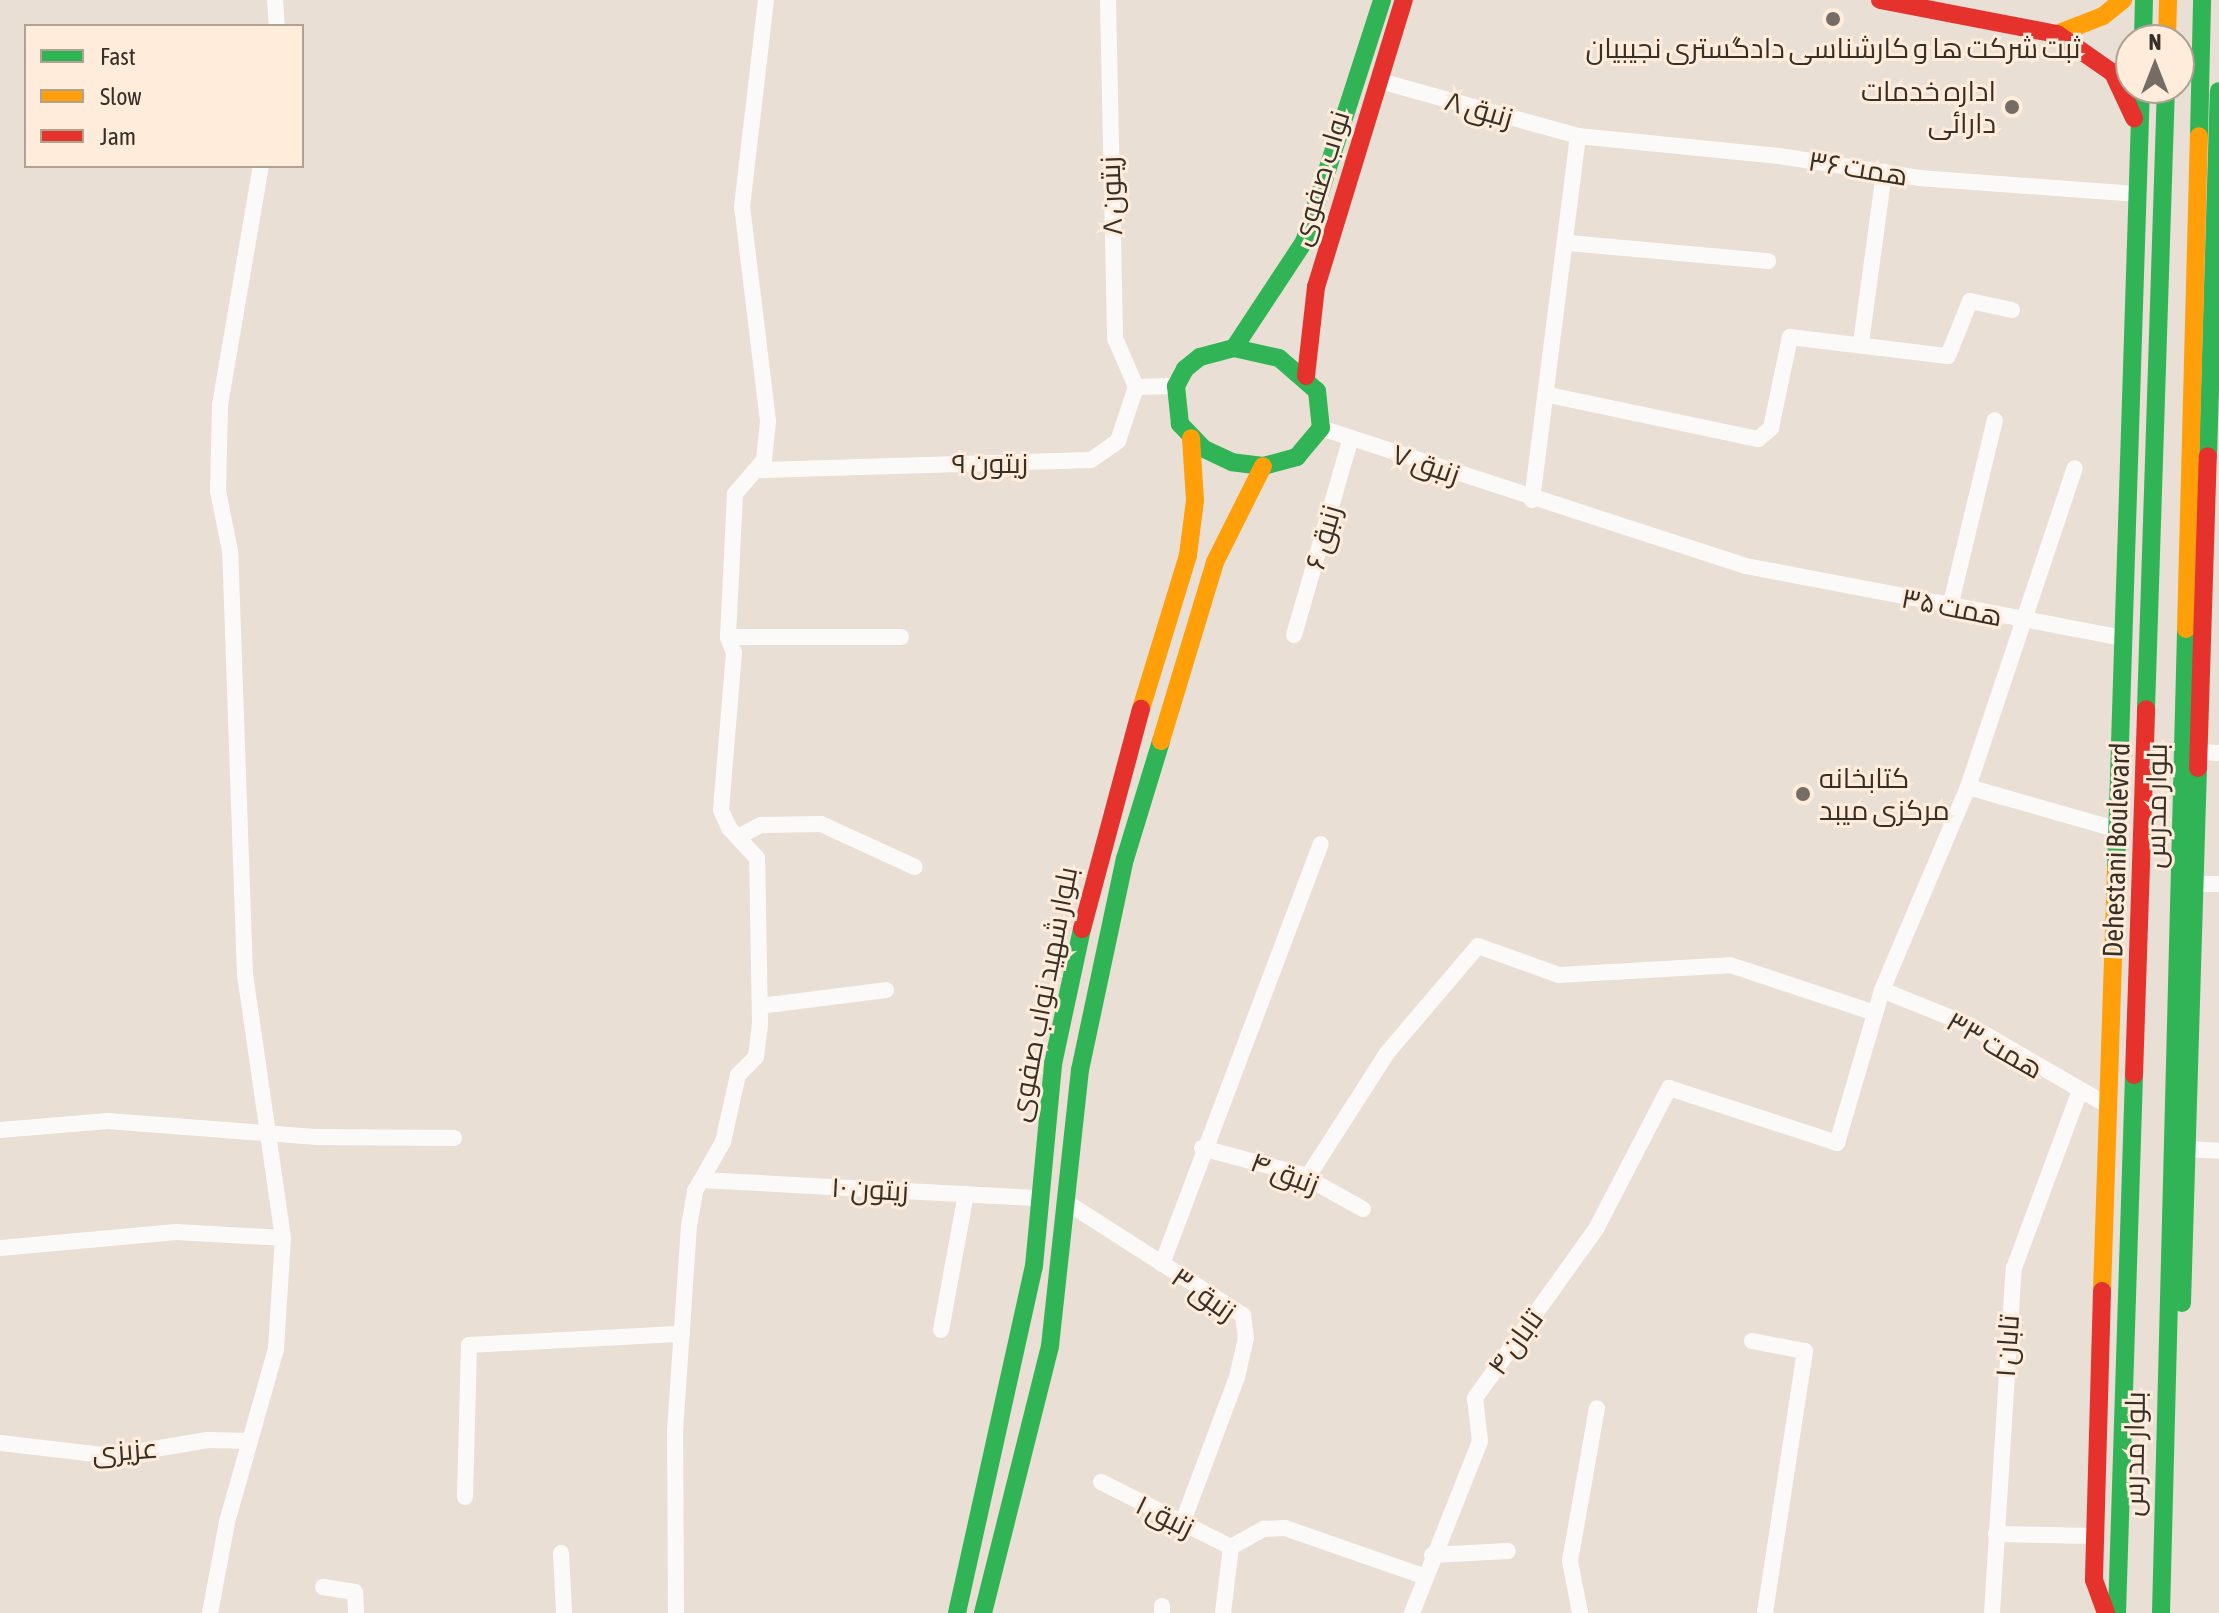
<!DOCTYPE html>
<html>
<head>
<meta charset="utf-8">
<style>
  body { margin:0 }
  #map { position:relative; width:2219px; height:1613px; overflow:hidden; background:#e9dfd5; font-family:"Asap Condensed",Cairo,sans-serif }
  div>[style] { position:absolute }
  .street>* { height:16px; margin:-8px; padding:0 8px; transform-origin:8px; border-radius:8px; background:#fcfaf9 }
  .fast>* { height:18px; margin:-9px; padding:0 9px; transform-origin:9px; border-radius:9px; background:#30b455 }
  .slow>* { height:18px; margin:-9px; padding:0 9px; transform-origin:9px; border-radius:9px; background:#ff9f0a }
  .jam>* { height:18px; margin:-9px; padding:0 9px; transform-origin:9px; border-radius:9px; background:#e5322d }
  .dots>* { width:22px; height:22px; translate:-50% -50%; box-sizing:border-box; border:4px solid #ffecda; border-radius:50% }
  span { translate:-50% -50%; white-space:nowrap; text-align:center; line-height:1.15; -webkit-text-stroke:6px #ffecda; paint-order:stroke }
  .poi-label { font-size:28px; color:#373029 }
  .right { translate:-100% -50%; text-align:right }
  .left { translate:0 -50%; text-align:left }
  .street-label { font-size:28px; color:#373029 }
  .legend { position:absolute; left:24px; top:24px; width:280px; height:144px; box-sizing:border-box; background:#ffecda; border:2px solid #afa193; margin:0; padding:10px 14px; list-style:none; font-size:24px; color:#373029 }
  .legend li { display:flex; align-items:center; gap:16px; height:40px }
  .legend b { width:40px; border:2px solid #afa193 }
  .north { position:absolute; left:2115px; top:24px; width:80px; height:80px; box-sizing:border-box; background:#ffecda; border:2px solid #afa193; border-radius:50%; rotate:0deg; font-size:22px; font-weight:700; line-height:32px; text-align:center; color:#373029 }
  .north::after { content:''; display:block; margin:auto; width:28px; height:36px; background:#756d65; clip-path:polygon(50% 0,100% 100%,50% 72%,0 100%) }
</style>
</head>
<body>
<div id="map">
  <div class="street">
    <div style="left:275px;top:0;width:26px;rotate:86deg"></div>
    <div style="left:1108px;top:0;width:338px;rotate:88.8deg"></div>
    <div style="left:1115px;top:338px;width:53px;rotate:66.8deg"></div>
    <div style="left:1380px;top:81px;width:205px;rotate:15.5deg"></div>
    <div style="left:1578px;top:136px;width:202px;rotate:5.7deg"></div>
    <div style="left:1779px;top:156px;width:142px;rotate:8.9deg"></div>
    <div style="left:1919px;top:178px;width:220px;rotate:4.2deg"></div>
    <div style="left:1569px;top:243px;width:200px;rotate:5.2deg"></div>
    <div style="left:1861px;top:343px;width:173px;rotate:-82.3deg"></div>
    <div style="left:1549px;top:395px;width:214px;rotate:11.9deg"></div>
    <div style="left:1758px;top:439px;width:17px;rotate:-40deg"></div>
    <div style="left:1771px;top:428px;width:93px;rotate:-78.2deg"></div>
    <div style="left:1790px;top:337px;width:159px;rotate:6.9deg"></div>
    <div style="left:1948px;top:356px;width:59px;rotate:-68.2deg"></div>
    <div style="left:1970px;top:301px;width:43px;rotate:12.1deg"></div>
    <div style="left:1321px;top:428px;width:447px;rotate:18deg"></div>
    <div style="left:1746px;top:566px;width:383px;rotate:10.8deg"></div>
    <div style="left:758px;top:470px;width:333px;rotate:-1.7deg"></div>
    <div style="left:1091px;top:460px;width:33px;rotate:-35deg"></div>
    <div style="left:1118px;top:441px;width:57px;rotate:-71.6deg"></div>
    <div style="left:1136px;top:387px;width:40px;rotate:-1.4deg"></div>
    <div style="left:1532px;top:500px;width:367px;rotate:-82.8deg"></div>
    <div style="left:1950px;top:607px;width:192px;rotate:-76.5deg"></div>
    <div style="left:1294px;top:635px;width:205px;rotate:-73.9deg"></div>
    <div style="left:728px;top:637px;width:173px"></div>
    <div style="left:2199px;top:752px;width:20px;rotate:3deg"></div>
    <div style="left:1968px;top:787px;width:157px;rotate:15.9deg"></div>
    <div style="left:738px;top:837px;width:26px;rotate:-28deg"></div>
    <div style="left:761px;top:825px;width:60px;rotate:-1deg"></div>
    <div style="left:821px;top:824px;width:103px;rotate:24.6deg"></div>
    <div style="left:2195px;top:884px;width:24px"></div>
    <div style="left:1882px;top:990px;width:94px;rotate:21.9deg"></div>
    <div style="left:1969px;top:1025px;width:160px;rotate:30.1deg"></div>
    <div style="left:760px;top:1006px;width:127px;rotate:-7.2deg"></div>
    <div style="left:0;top:1130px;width:108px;rotate:-4.8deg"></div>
    <div style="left:108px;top:1121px;width:210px;rotate:4.4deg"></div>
    <div style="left:317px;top:1137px;width:137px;rotate:0.4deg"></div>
    <div style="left:1202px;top:1148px;width:101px;rotate:14.9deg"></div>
    <div style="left:1300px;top:1174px;width:72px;rotate:29.1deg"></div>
    <div style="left:2186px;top:1149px;width:33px;rotate:3deg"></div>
    <div style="left:1307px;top:1178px;width:148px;rotate:-57.4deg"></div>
    <div style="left:1387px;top:1053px;width:140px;rotate:-49.6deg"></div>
    <div style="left:1478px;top:946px;width:86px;rotate:19.7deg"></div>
    <div style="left:1559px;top:975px;width:171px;rotate:-3.3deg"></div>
    <div style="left:1730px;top:965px;width:153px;rotate:18.3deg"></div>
    <div style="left:702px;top:1180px;width:337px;rotate:3.1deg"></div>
    <div style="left:1066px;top:1202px;width:210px;rotate:32.6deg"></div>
    <div style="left:1243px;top:1315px;width:23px;rotate:83deg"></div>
    <div style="left:1246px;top:1338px;width:40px;rotate:103deg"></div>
    <div style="left:1237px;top:1377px;width:157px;rotate:110.5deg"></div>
    <div style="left:0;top:1248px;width:177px;rotate:-5.2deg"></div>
    <div style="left:176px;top:1232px;width:107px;rotate:3.2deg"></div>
    <div style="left:1162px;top:1264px;width:449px;rotate:-69.3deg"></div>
    <div style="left:941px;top:1330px;width:138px;rotate:-79.6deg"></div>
    <div style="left:1752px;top:1341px;width:54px;rotate:10.7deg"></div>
    <div style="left:1805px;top:1351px;width:265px;rotate:98.7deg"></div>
    <div style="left:0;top:1443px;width:114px;rotate:6.6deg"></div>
    <div style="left:113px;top:1456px;width:96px;rotate:-9.6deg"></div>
    <div style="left:208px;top:1440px;width:42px;rotate:1.4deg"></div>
    <div style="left:1101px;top:1482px;width:145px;rotate:26.6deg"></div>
    <div style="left:465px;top:1497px;width:152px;rotate:-88.5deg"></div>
    <div style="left:469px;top:1345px;width:213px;rotate:-3deg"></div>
    <div style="left:1996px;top:1534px;width:98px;rotate:1.2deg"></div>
    <div style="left:1231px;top:1547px;width:38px;rotate:-29deg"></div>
    <div style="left:1264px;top:1529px;width:21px;rotate:-3deg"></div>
    <div style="left:1285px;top:1528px;width:146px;rotate:19.2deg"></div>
    <div style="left:561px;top:1553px;width:60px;rotate:87.1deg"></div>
    <div style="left:1432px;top:1555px;width:76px;rotate:-3deg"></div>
    <div style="left:323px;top:1587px;width:32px;rotate:9deg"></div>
    <div style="left:355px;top:1592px;width:21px;rotate:87deg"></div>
    <div style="left:210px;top:1613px;width:93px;rotate:-79.4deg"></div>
    <div style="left:227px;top:1522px;width:180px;rotate:-74.2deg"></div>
    <div style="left:276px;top:1349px;width:111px;rotate:-86.4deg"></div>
    <div style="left:283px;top:1238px;width:266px;rotate:-98.2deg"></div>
    <div style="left:245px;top:975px;width:424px;rotate:-92deg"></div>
    <div style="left:230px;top:551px;width:61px;rotate:-101.3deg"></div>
    <div style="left:218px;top:491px;width:86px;rotate:-88.7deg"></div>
    <div style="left:220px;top:405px;width:242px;rotate:-80.3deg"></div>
    <div style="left:676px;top:1613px;width:182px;rotate:-90.3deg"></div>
    <div style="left:675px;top:1431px;width:205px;rotate:-86.1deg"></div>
    <div style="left:689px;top:1226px;width:36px;rotate:-80deg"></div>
    <div style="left:695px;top:1191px;width:56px;rotate:-60.3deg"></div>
    <div style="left:723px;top:1142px;width:69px;rotate:-77.4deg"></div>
    <div style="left:738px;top:1075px;width:25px;rotate:-45deg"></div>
    <div style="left:756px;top:1057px;width:34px;rotate:-83deg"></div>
    <div style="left:760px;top:1023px;width:165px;rotate:-91deg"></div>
    <div style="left:757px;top:858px;width:41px;rotate:-133deg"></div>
    <div style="left:729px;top:828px;width:20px;rotate:-114deg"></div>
    <div style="left:721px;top:810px;width:158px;rotate:-85.3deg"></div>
    <div style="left:734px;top:653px;width:17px;rotate:-111deg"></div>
    <div style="left:728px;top:637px;width:143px;rotate:-87.2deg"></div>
    <div style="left:735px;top:494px;width:45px;rotate:-49.5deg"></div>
    <div style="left:764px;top:460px;width:39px;rotate:-84deg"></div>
    <div style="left:768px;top:421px;width:216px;rotate:-96.9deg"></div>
    <div style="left:742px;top:207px;width:208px;rotate:-83.4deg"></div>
    <div style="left:1162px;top:1613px;width:7px;rotate:-90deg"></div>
    <div style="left:1223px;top:1613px;width:66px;rotate:-83.1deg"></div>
    <div style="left:1412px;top:1613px;width:185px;rotate:-68.4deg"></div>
    <div style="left:1480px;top:1441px;width:43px;rotate:-96.6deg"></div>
    <div style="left:1475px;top:1398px;width:208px;rotate:-54.4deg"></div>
    <div style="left:1596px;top:1229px;width:159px;rotate:-62.6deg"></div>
    <div style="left:1669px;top:1088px;width:177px;rotate:18.1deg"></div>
    <div style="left:1837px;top:1143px;width:159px;rotate:-73.6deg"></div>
    <div style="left:1882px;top:990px;width:220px;rotate:-67deg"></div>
    <div style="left:1968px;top:787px;width:336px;rotate:-71.5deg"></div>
    <div style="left:1580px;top:1613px;width:53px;rotate:-100.9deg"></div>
    <div style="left:1570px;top:1561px;width:155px;rotate:-80deg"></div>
    <div style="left:1992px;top:1613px;width:346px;rotate:-86.4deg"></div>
    <div style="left:2014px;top:1268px;width:189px;rotate:-69.6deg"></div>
  </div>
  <div class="fast">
    <div style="left:2143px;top:40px;width:40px;rotate:-88.6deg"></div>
    <div style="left:2199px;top:136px;width:136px;rotate:-88.7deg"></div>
    <div style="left:1234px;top:348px;width:46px;rotate:12.5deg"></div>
    <div style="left:1279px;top:358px;width:50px;rotate:41deg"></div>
    <div style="left:1317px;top:391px;width:37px;rotate:84deg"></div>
    <div style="left:1321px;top:428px;width:38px;rotate:130deg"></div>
    <div style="left:1297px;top:457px;width:35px;rotate:165deg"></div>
    <div style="left:1263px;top:466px;width:31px;rotate:-173deg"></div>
    <div style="left:1232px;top:462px;width:31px;rotate:-155deg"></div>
    <div style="left:1204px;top:449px;width:35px;rotate:-134deg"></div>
    <div style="left:1180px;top:424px;width:38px;rotate:-96deg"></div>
    <div style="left:1176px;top:386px;width:19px;rotate:-62deg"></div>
    <div style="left:1185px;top:369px;width:19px;rotate:-39deg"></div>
    <div style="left:1200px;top:357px;width:35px;rotate:-15deg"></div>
    <div style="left:1234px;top:348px;width:127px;rotate:-56.6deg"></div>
    <div style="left:1304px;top:242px;width:254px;rotate:-72.1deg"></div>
    <div style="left:2208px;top:456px;width:365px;rotate:-88.3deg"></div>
    <div style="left:2146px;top:709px;width:621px;rotate:-88.16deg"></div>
    <div style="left:2116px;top:869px;width:781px;rotate:-88.17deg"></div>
    <div style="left:2182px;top:1303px;width:535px;rotate:-88.29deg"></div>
    <div style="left:957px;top:1613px;width:355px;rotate:-77.5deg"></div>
    <div style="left:1034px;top:1266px;width:203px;rotate:-84.6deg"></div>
    <div style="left:1053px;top:1064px;width:138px;rotate:-77.9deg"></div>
    <div style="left:983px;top:1613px;width:275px;rotate:-75.9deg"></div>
    <div style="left:1050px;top:1346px;width:278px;rotate:-83.8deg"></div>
    <div style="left:1080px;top:1070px;width:216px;rotate:-78deg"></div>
    <div style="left:1125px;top:859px;width:123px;rotate:-73deg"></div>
    <div style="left:2117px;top:1613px;width:538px;rotate:-88.19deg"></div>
    <div style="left:2161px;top:1613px;width:984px;rotate:-88.54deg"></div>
  </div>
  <div class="slow">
    <div style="left:2057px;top:34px;width:49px;rotate:-21.4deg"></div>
    <div style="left:2103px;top:16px;width:26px;rotate:-39deg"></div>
    <div style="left:2167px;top:40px;width:40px;rotate:-88.6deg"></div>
    <div style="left:2186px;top:629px;width:493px;rotate:-88.5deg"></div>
    <div style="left:1141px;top:709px;width:161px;rotate:-73deg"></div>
    <div style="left:1188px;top:555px;width:55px;rotate:-82.7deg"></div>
    <div style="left:1195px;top:500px;width:62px;rotate:-93.7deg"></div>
    <div style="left:1161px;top:741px;width:187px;rotate:-73.2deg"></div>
    <div style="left:1215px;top:562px;width:107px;rotate:-63.4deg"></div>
    <div style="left:2102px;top:1291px;width:422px;rotate:-88.1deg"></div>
  </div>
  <div class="jam">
    <div style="left:1880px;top:0;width:180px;rotate:10.9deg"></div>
    <div style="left:2057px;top:34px;width:68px;rotate:34.9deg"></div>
    <div style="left:2113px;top:73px;width:50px;rotate:65deg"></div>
    <div style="left:1306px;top:376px;width:90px;rotate:-83.6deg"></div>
    <div style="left:1316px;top:287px;width:300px;rotate:-73deg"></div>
    <div style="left:2198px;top:768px;width:312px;rotate:-88.2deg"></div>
    <div style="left:1082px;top:929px;width:228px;rotate:-75deg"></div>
    <div style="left:2134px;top:1075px;width:366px;rotate:-88.1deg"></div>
    <div style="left:2102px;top:1291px;width:289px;rotate:91.6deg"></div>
    <div style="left:2094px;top:1580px;width:35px;rotate:70deg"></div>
  </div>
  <div class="dots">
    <div style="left:1833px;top:19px;background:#756d65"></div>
    <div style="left:2012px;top:107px;background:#756d65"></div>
    <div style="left:1803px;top:794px;background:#756d65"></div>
  </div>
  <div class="poi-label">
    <span style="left:1833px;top:48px">ثبت شرکت ها و کارشناسی دادگستری نجیبیان</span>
    <span class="right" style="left:1996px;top:107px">اداره خدمات<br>دارائی</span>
    <span class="left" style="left:1819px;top:794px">کتابخانه<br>مرکزی میبد</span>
  </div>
  <div class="street-label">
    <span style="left:1479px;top:109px;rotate:16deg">زنبق ۸</span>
    <span style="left:1858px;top:168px;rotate:9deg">همت ۳۶</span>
    <span style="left:1320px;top:178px;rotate:-73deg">نواب صفوی</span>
    <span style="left:1111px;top:196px;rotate:-92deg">زیتون ۸</span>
    <span style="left:990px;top:463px">زیتون ۹</span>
    <span style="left:1426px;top:464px;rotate:19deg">زنبق ۷</span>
    <span style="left:1323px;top:537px;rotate:-74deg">زنبق ۶</span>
    <span style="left:1952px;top:607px;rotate:11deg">همت ۳۵</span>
    <span style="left:2156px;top:806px;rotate:-89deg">بلوار مدرس</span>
    <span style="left:2116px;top:850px;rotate:-88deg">Dehestani Boulevard</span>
    <span style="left:1043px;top:994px;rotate:-79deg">بلوار شهید نواب صفوی</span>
    <span style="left:1995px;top:1045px;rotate:30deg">همت ۳۳</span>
    <span style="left:1285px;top:1173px;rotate:21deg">زنبق ۴</span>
    <span style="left:870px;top:1189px;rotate:3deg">زیتون ۱۰</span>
    <span style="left:1204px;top:1294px;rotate:35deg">زنبق ۳</span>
    <span style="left:1515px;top:1342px;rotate:-54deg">تابان ۴</span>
    <span style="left:2007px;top:1346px;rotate:-86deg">تابان ۱</span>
    <span style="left:125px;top:1450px;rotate:-4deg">عزیزی</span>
    <span style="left:2134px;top:1454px;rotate:-89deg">بلوار مدرس</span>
    <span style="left:1165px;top:1516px;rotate:26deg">زنبق ۱</span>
  </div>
  <ul class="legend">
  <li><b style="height:10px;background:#30b455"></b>Fast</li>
  <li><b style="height:10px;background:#ff9f0a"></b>Slow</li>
  <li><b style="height:10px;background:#e5322d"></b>Jam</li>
  </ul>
  <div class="north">N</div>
</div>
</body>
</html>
